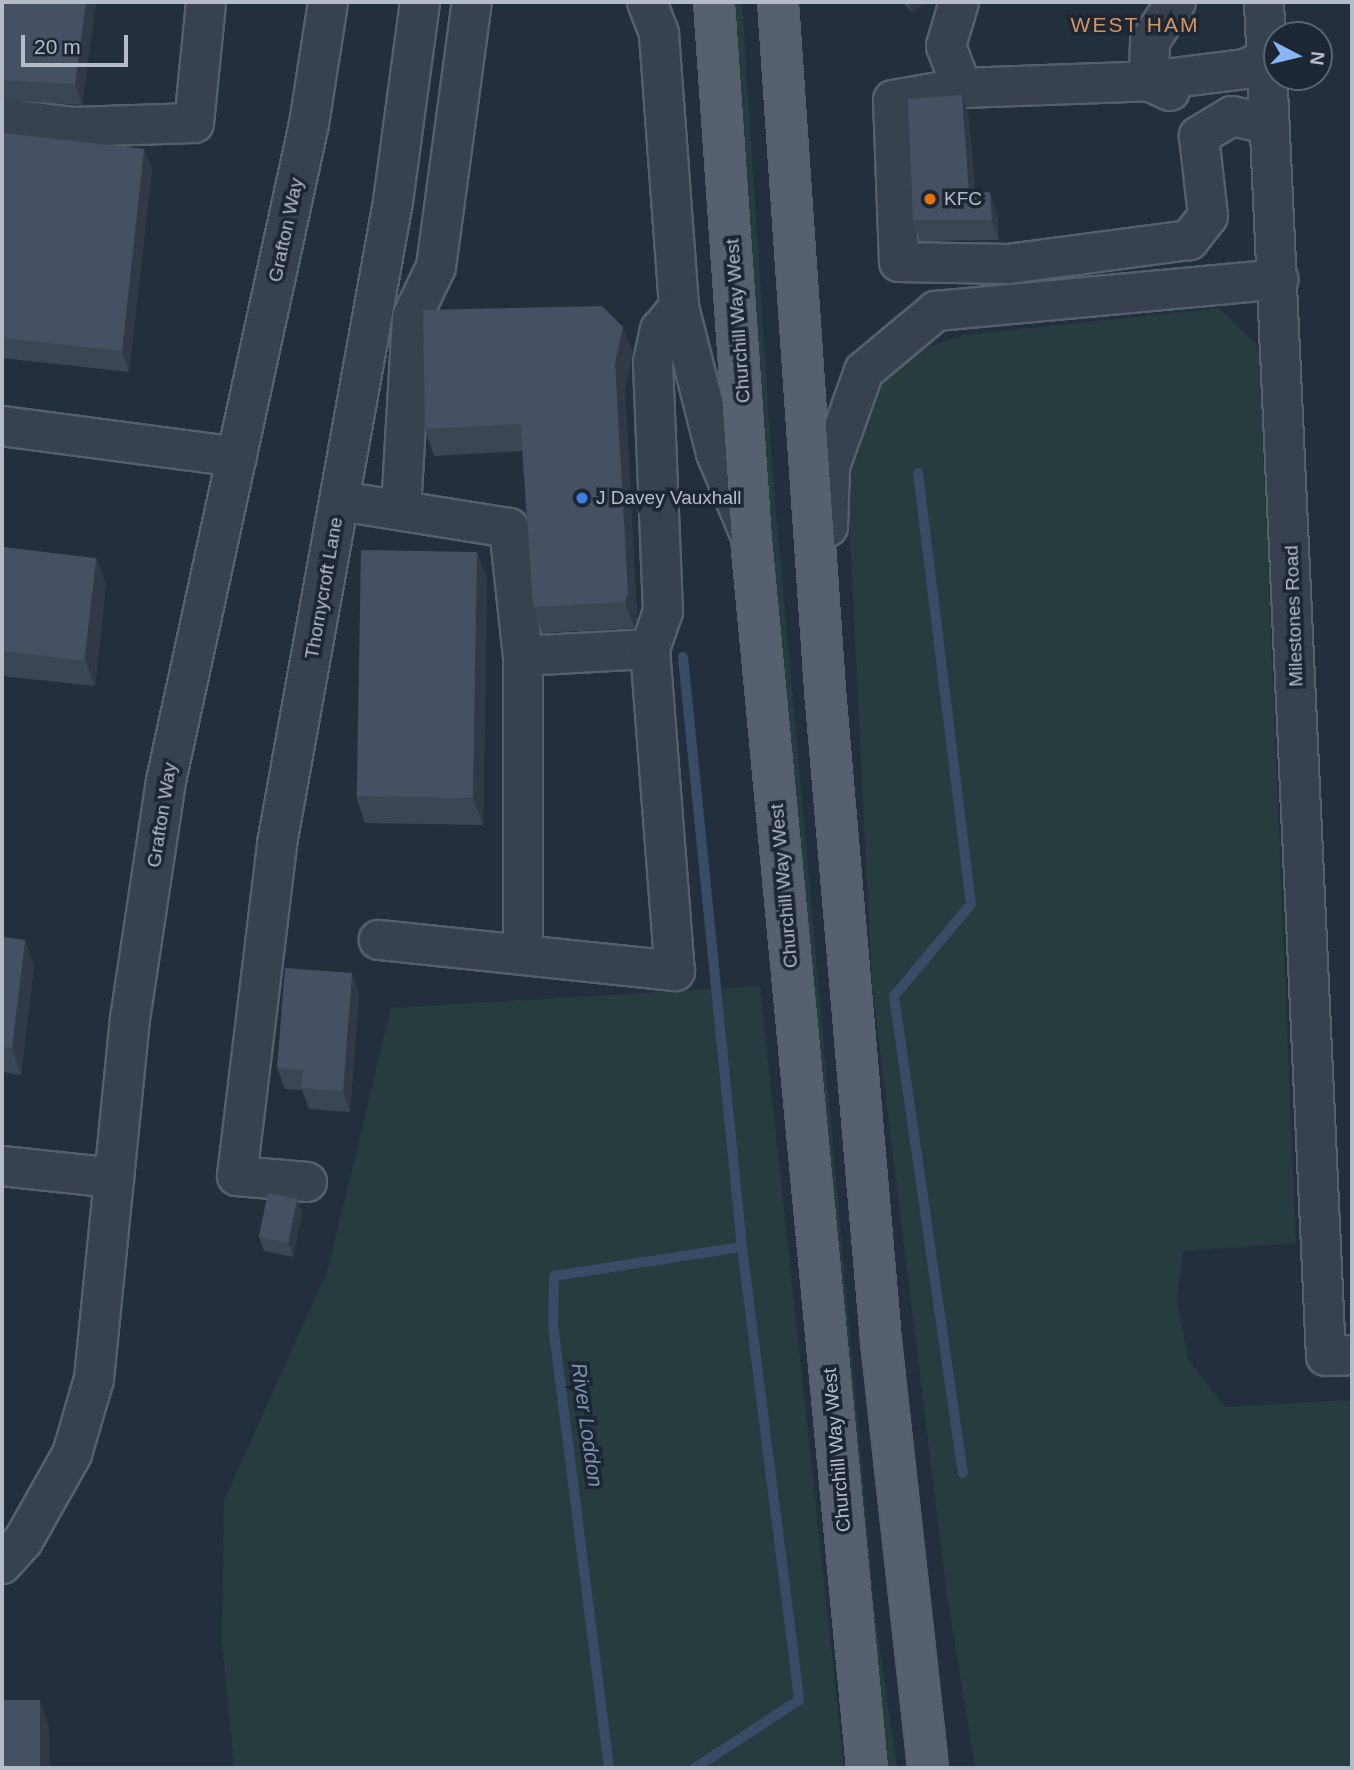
<!DOCTYPE html>
<html>
<head>
<meta charset="utf-8">
<style>
  body { margin:0 }
  #map { position:relative; width:1354px; height:1770px; overflow:hidden; background:#242f3e; font-family:Helvetica,sans-serif }
  div>[style] { position:absolute }
  .green>* { inset:0; background:#263c3f }
  .stream>* { height:10px; margin:-5px; padding:0 5px; transform-origin:5px; border-radius:5px; background:#394c67 }
  .roads { filter:drop-shadow(2px 0 #565f6c) drop-shadow(-2px 0 #565f6c) drop-shadow(0 2px #565f6c) drop-shadow(0 -2px #565f6c) }
  .minor>* { height:38px; margin:-19px; padding:0 19px; transform-origin:19px; border-radius:19px; background:#38414e }
  .major>* { height:38px; margin:-19px; padding:0 19px; transform-origin:19px; border-radius:19px; background:#56606e }
  .wall>* { inset:0; background:#3b4654 }
  .shaded-wall>* { inset:0; background:#303945 }
  .building>* { inset:0; background:#455162; transform-origin:0 0 }
  .dots>* { width:19px; height:19px; translate:-50% -50%; box-sizing:border-box; border:4px solid #1d2633; border-radius:50% }
  span { translate:-50% -50%; white-space:nowrap; text-align:center; line-height:1.15; -webkit-text-stroke:7px #1d2633; paint-order:stroke }
  .poi-label { font-size:19px; color:#b4bcc9 }
  .left { translate:0 -50%; text-align:left }
  .street-label { font-size:19px; color:#b4bcc9 }
  .neighbourhood-label { font-size:21px; color:#d59563; letter-spacing:2px }
  .water-label { font-size:21px; color:#7c92b1; font-style:italic }
  .frame { position:absolute; inset:0; border:4px solid #b4bcc9; pointer-events:none }
  .north { position:absolute; left:1263px; top:21px; width:70px; height:70px; box-sizing:border-box; background:#1d2633; border:2px solid #59626f; border-radius:50%; rotate:97deg; font-size:19px; font-weight:700; line-height:28px; text-align:center; color:#b4bcc9 }
  .north::after { content:''; display:block; margin:auto; width:24px; height:32px; background:#8ab4f8; clip-path:polygon(50% 0,100% 100%,50% 72%,0 100%) }
  .scale { position:absolute; left:21px; top:35px; width:107px; height:32px; box-sizing:border-box; border:4px solid #b4bcc9; border-top:0; padding-left:9px; font-size:21px; line-height:24px; white-space:nowrap; color:#b4bcc9; -webkit-text-stroke:5px #1d2633; paint-order:stroke }
</style>
</head>
<body>
<div id="map">
  <div class="green">
    <div style="clip-path:polygon(729px 2px,742px 2px,772px 466px,875px 1615px,897px 1768px,881px 1768px,775px 661px)"></div>
    <div style="clip-path:polygon(1219px 308px,1259px 347px,1296px 1243px,1183px 1251px,1177px 1300px,1188px 1360px,1225px 1407px,1352px 1400px,1352px 1768px,975px 1768px,947px 1595px,872px 985px,847px 477px,873px 394px,911px 353px,964px 335px)"></div>
    <div style="clip-path:polygon(760px 986px,844px 1768px,234px 1768px,222px 1642px,224px 1501px,328px 1269px,391px 1008px)"></div>
  </div>
  <div class="stream">
    <div style="left:918px;top:473px;width:434px;rotate:83deg"></div>
    <div style="left:971px;top:904px;width:120px;rotate:129.9deg"></div>
    <div style="left:894px;top:996px;width:482px;rotate:81.8deg"></div>
    <div style="left:683px;top:657px;width:593px;rotate:84.29deg"></div>
    <div style="left:742px;top:1247px;width:457px;rotate:82.8deg"></div>
    <div style="left:799px;top:1700px;width:124px;rotate:146.8deg"></div>
    <div style="left:609px;top:1768px;width:448px;rotate:-97.2deg"></div>
    <div style="left:553px;top:1324px;width:48px;rotate:-88.8deg"></div>
    <div style="left:554px;top:1276px;width:190px;rotate:-8.8deg"></div>
  </div>
  <div class="roads">
    <div class="minor">
      <div style="left:647px;top:2px;width:34px;rotate:69deg"></div>
      <div style="left:659px;top:34px;width:274px;rotate:85.8deg"></div>
      <div style="left:679px;top:307px;width:151px;rotate:75.8deg"></div>
      <div style="left:716px;top:453px;width:83px;rotate:67.4deg"></div>
      <div style="left:959px;top:2px;width:46px;rotate:106.5deg"></div>
      <div style="left:946px;top:46px;width:45px;rotate:69.1deg"></div>
      <div style="left:1264px;top:2px;width:1355px;rotate:87.38deg"></div>
      <div style="left:1326px;top:1356px;width:26px;rotate:-2deg"></div>
      <div style="left:1170px;top:91px;width:23px;rotate:-155deg"></div>
      <div style="left:1149px;top:81px;width:40px;rotate:-88.6deg"></div>
      <div style="left:1150px;top:41px;width:47px;rotate:-56.3deg"></div>
      <div style="left:2px;top:118px;width:73px;rotate:7.1deg"></div>
      <div style="left:74px;top:127px;width:120px;rotate:-1.9deg"></div>
      <div style="left:194px;top:123px;width:122px;rotate:-84.3deg"></div>
      <div style="left:1267px;top:124px;width:36px;rotate:-167deg"></div>
      <div style="left:1232px;top:116px;width:39px;rotate:149deg"></div>
      <div style="left:1199px;top:136px;width:81px;rotate:83.6deg"></div>
      <div style="left:1208px;top:216px;width:31px;rotate:128deg"></div>
      <div style="left:1189px;top:240px;width:183px;rotate:172.4deg"></div>
      <div style="left:1008px;top:264px;width:109px;rotate:-178.9deg"></div>
      <div style="left:899px;top:262px;width:162px;rotate:-92.1deg"></div>
      <div style="left:893px;top:100px;width:70px;rotate:-9.9deg"></div>
      <div style="left:962px;top:88px;width:187px;rotate:-2.1deg"></div>
      <div style="left:1149px;top:81px;width:98px;rotate:-7.1deg"></div>
      <div style="left:1246px;top:69px;width:24px;rotate:-28deg"></div>
      <div style="left:2px;top:426px;width:237px;rotate:7.5deg"></div>
      <div style="left:340px;top:501px;width:171px;rotate:9.1deg"></div>
      <div style="left:509px;top:528px;width:129px;rotate:83.8deg"></div>
      <div style="left:523px;top:656px;width:127px;rotate:-3.2deg"></div>
      <div style="left:650px;top:649px;width:323px;rotate:85.6deg"></div>
      <div style="left:675px;top:971px;width:298px;rotate:-174deg"></div>
      <div style="left:401px;top:510px;width:193px;rotate:-86.7deg"></div>
      <div style="left:412px;top:317px;width:55px;rotate:-64.4deg"></div>
      <div style="left:436px;top:267px;width:267px;rotate:-82.3deg"></div>
      <div style="left:828px;top:527px;width:61px;rotate:-88.1deg"></div>
      <div style="left:830px;top:466px;width:101px;rotate:-70.3deg"></div>
      <div style="left:864px;top:371px;width:94px;rotate:-39.8deg"></div>
      <div style="left:936px;top:311px;width:344px;rotate:-5.3deg"></div>
      <div style="left:650px;top:649px;width:39px;rotate:-71deg"></div>
      <div style="left:663px;top:612px;width:250px;rotate:-92.3deg"></div>
      <div style="left:653px;top:362px;width:33px;rotate:-78deg"></div>
      <div style="left:660px;top:330px;width:30px;rotate:-50deg"></div>
      <div style="left:523px;top:656px;width:299px;rotate:90deg"></div>
      <div style="left:2px;top:1166px;width:113px;rotate:6.1deg"></div>
      <div style="left:307px;top:1182px;width:70px;rotate:-175.1deg"></div>
      <div style="left:237px;top:1176px;width:334px;rotate:-83.1deg"></div>
      <div style="left:277px;top:844px;width:652px;rotate:-79.76deg"></div>
      <div style="left:393px;top:202px;width:202px;rotate:-82.3deg"></div>
      <div style="left:2px;top:1564px;width:31px;rotate:-48deg"></div>
      <div style="left:23px;top:1541px;width:100px;rotate:-60.6deg"></div>
      <div style="left:72px;top:1454px;width:78px;rotate:-73.7deg"></div>
      <div style="left:94px;top:1379px;width:362px;rotate:-84.3deg"></div>
      <div style="left:130px;top:1019px;width:241px;rotate:-81.4deg"></div>
      <div style="left:166px;top:781px;width:672px;rotate:-77.72deg"></div>
      <div style="left:309px;top:124px;width:123px;rotate:-81.1deg"></div>
    </div>
    <div class="major">
      <div style="left:714px;top:2px;width:538px;rotate:86.06deg"></div>
      <div style="left:751px;top:539px;width:1234px;rotate:84.61deg"></div>
      <div style="left:778px;top:2px;width:690px;rotate:86.09deg"></div>
      <div style="left:825px;top:690px;width:653px;rotate:85.08deg"></div>
      <div style="left:881px;top:1341px;width:430px;rotate:83.7deg"></div>
    </div>
  </div>
  <div class="wall">
    <div style="clip-path:polygon(2px 2px,96px 2px,82px 105px,2px 100px)"></div>
    <div style="clip-path:polygon(902px 2px,925px 2px,913px 13px)"></div>
    <div style="clip-path:polygon(969px 116px,975px 193px,997px 213px,999px 240px,920px 241px,913px 220px)"></div>
    <div style="clip-path:polygon(2px 133px,144px 149px,152px 169px,129px 372px,2px 358px)"></div>
    <div style="clip-path:polygon(633px 353px,625px 389px,637px 620px,634px 628px,542px 633px,533px 607px,522px 451px,434px 456px,425px 429px)"></div>
    <div style="clip-path:polygon(2px 547px,96px 558px,106px 584px,95px 686px,2px 676px)"></div>
    <div style="clip-path:polygon(477px 553px,487px 579px,483px 825px,365px 823px,356px 796px)"></div>
    <div style="clip-path:polygon(2px 937px,25px 940px,34px 966px,21px 1075px,2px 1072px)"></div>
    <div style="clip-path:polygon(352px 973px,359px 994px,350px 1112px,309px 1109px,302px 1090px,285px 1089px,277px 1068px)"></div>
    <div style="clip-path:polygon(297px 1199px,302px 1213px,293px 1257px,264px 1251px,259px 1237px)"></div>
  </div>
  <div class="shaded-wall">
    <div style="clip-path:polygon(86px 2px,96px 2px,82px 105px,75px 84px)"></div>
    <div style="clip-path:polygon(909px 2px,925px 2px,913px 13px)"></div>
    <div style="clip-path:polygon(962px 95px,969px 116px,976px 214px,969px 194px)"></div>
    <div style="clip-path:polygon(144px 149px,152px 169px,129px 372px,122px 351px)"></div>
    <div style="clip-path:polygon(990px 192px,997px 213px,999px 240px,992px 220px)"></div>
    <div style="clip-path:polygon(623px 327px,633px 353px,625px 389px,637px 620px,634px 628px,625px 602px,615px 363px)"></div>
    <div style="clip-path:polygon(477px 553px,487px 579px,483px 825px,473px 798px)"></div>
    <div style="clip-path:polygon(96px 558px,106px 584px,95px 686px,85px 660px)"></div>
    <div style="clip-path:polygon(25px 940px,34px 966px,21px 1075px,12px 1048px)"></div>
    <div style="clip-path:polygon(352px 973px,359px 994px,350px 1112px,343px 1091px)"></div>
    <div style="clip-path:polygon(297px 1199px,302px 1213px,293px 1257px,288px 1243px)"></div>
    <div style="clip-path:polygon(40px 1700px,49px 1727px,50px 1768px,40px 1768px)"></div>
  </div>
  <div class="building">
    <div style="clip-path:polygon(2px 2px,86px 2px,75px 84px,2px 80px)"></div>
    <div style="clip-path:polygon(962px 95px,969px 194px,990px 192px,992px 220px,913px 220px,908px 99px)"></div>
    <div style="clip-path:polygon(2px 133px,144px 149px,122px 351px,2px 338px)"></div>
    <div style="clip-path:polygon(602px 306px,623px 327px,615px 363px,628px 593px,625px 602px,533px 607px,521px 424px,425px 429px,423px 310px)"></div>
    <div style="left:2px;top:547px;width:95px;height:103px;rotate:7deg"></div>
    <div style="left:361px;top:550px;width:116px;height:246px;rotate:1deg"></div>
    <div style="clip-path:polygon(2px 937px,25px 940px,12px 1048px,2px 1047px)"></div>
    <div style="clip-path:polygon(285px 968px,352px 973px,343px 1091px,301px 1088px,303px 1070px,277px 1068px)"></div>
    <div style="left:268px;top:1193px;width:30px;height:45px;rotate:12deg"></div>
    <div style="left:40px;top:1700px;width:68px;height:38px;rotate:90deg"></div>
  </div>
  <div class="dots">
    <div style="left:930px;top:199px;background:#e8710a"></div>
    <div style="left:582px;top:498px;background:#3f7fe0"></div>
  </div>
  <div class="poi-label">
    <span class="left" style="left:944px;top:199px">KFC</span>
    <span class="left" style="left:596px;top:498px">J Davey Vauxhall</span>
  </div>
  <div class="street-label">
    <span style="left:286px;top:230px;rotate:-78deg">Grafton Way</span>
    <span style="left:738px;top:321px;rotate:-94deg">Churchill Way West</span>
    <span style="left:324px;top:588px;rotate:-80deg">Thornycroft Lane</span>
    <span style="left:1294px;top:616px;rotate:-92deg">Milestones Road</span>
    <span style="left:162px;top:815px;rotate:-81deg">Grafton Way</span>
    <span style="left:784px;top:886px;rotate:-95deg">Churchill Way West</span>
    <span style="left:837px;top:1450px;rotate:-95deg">Churchill Way West</span>
  </div>
  <div class="neighbourhood-label">
    <span style="left:1135px;top:25px">WEST HAM</span>
  </div>
  <div class="water-label">
    <span style="left:587px;top:1425px;rotate:82deg">River Loddon</span>
  </div>
  <div class="frame"></div>
  <div class="north">N</div>
  <div class="scale">20 m</div>
</div>
</body>
</html>
